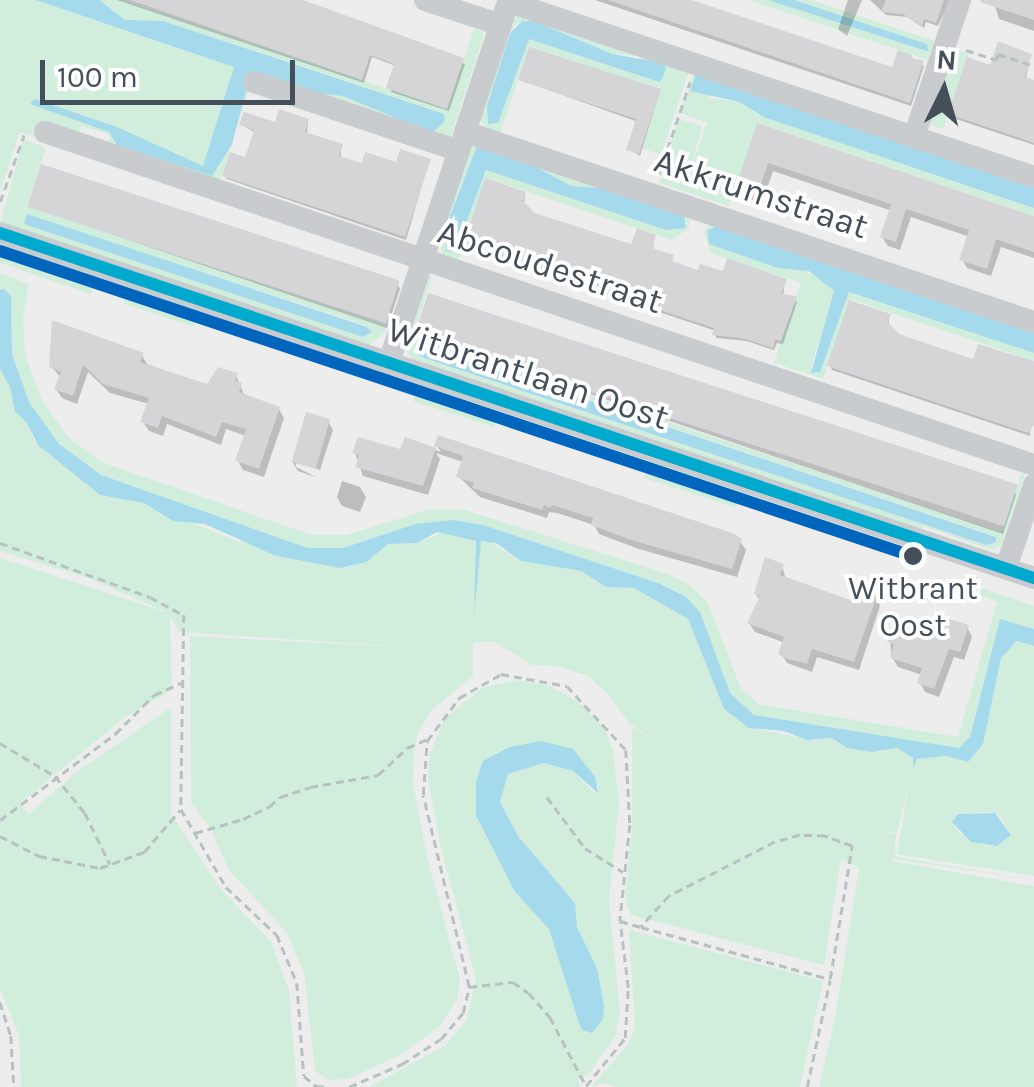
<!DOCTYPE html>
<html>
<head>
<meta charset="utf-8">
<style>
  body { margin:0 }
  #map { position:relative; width:1034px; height:1087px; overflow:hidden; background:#eeeded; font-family:Karla,sans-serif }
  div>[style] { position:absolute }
  .green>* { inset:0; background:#d1eedd; transform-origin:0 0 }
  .water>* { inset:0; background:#a5d9ec }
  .shadow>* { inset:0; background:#0003 }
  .building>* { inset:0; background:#d5d5d7; transform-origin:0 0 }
  .path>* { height:2.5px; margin-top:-1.25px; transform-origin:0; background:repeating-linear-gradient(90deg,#b6c2bf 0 8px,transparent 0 13px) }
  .minor>* { height:22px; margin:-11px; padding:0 11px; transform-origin:11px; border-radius:11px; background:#c9ccce }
  .bus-1>* { height:12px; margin:-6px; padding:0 6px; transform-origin:6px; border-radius:6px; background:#00a9ce }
  .bus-2>* { height:12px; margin:-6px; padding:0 6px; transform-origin:6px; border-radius:6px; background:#0065bd }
  .dots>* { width:28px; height:28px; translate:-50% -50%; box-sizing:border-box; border:5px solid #fff; border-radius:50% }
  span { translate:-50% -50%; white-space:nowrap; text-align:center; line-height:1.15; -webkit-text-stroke:8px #fff; paint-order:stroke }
  .bus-label { font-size:32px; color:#454f5a }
  .street-label { font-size:35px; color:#454f5a }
  .north { position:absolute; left:894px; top:40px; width:100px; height:100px; -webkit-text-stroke:8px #fff; paint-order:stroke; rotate:5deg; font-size:28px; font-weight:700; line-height:40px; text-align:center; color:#454f5a }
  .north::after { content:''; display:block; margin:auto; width:35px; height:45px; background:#454f5a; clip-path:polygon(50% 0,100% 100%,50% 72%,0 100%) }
  .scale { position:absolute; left:40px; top:60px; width:255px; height:45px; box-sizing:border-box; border:5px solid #454f5a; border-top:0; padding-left:12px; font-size:30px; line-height:35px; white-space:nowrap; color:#454f5a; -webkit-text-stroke:8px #fff; paint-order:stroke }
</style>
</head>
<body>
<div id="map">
  <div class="green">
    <div style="clip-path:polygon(0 0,122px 0,447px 109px,474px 29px,483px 32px,483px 39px,449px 142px,253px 76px,220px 182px,108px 145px,110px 135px,82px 126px,78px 135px,40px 138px,20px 132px,0 192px)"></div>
    <div style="clip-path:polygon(749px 0,768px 0,928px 52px,927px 44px,794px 0,811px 0,935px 41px,928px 60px)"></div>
    <div style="clip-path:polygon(evenodd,519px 14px,690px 68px,661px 155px,642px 148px,660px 91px,529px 47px,500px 133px,483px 126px,480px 119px,513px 18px,519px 14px,526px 20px,612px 54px,638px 56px,658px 82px,529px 39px,494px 125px,488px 124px,487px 106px,510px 33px,515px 24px,526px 20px)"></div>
    <div style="clip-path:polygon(952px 48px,969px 54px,943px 129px,929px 124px)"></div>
    <div style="clip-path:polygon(695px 70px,710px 98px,739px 102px,766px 118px,1034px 208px,1034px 216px,757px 123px,729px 206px,657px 182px,664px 177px,676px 182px,679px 172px,662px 169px,679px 119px,702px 126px,692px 164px,707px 123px,681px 113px)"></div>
    <div style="clip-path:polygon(evenodd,24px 139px,46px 148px,27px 206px,387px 326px,384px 333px,368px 346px,0 223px,24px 139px,27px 215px,367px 326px,372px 332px,363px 337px,29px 226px,25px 223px,27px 215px)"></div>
    <div style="clip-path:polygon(evenodd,477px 144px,690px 213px,689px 228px,672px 240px,486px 178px,458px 261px,442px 255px,440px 244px,471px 147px,477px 144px,477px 147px,525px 161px,571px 186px,604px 188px,688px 223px,686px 227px,666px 230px,486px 170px,446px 251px,447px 224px,477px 147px)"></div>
    <div style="clip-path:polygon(712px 220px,814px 254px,706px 234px,710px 244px,778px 268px,809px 271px,808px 275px,813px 273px,833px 289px,835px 296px,811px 366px,816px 375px,849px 292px,1034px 353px,1034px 361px,850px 299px,823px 379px,774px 363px,801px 283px,711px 253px,704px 233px)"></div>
    <div style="clip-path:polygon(7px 245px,97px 275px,91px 294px,0 263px,0 248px)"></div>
    <div style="clip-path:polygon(0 273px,29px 284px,23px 317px,25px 354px,42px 400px,68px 437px,101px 462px,312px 535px,346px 535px,430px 509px,465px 510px,668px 574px,690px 585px,708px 603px,741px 689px,759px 704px,958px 737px,997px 602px,979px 595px,981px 588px,1034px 606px,1034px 629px,1000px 619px,970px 737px,959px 748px,754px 715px,730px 693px,691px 602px,658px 583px,483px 525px,415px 524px,343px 548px,308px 548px,101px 475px,59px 444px,29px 402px,12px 354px,11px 296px,0 290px)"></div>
    <div style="clip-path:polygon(evenodd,427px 275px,432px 277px,413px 335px,638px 412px,998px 531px,1002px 531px,1021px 473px,1025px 475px,1001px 545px,992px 550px,923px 526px,921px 531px,415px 362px,405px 350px,427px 275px,420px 344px,980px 531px,996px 537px,996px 542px,986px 545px,424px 358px,414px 352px,420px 344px)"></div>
    <div style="left:130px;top:286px;width:73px;height:19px;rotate:18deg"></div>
    <div style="clip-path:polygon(evenodd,0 369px,10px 387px,15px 412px,27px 423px,35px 442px,100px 495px,144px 503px,237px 541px,259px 545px,276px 556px,348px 568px,388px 544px,417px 543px,444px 532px,476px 541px,475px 555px,481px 541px,486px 540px,521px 561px,581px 571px,606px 587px,634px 588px,688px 619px,724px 709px,750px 728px,815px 740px,832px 738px,847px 748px,878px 752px,897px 748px,913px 758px,913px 767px,917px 759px,946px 756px,968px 762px,983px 744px,1001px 658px,1019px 640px,1034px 646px,1034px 876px,897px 854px,909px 785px,897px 833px,870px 830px,896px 834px,894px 853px,898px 857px,1034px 880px,893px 859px,890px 867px,893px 861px,1034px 886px,1034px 1087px,819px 1087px,835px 1017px,859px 868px,841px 859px,824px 965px,631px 915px,625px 899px,632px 828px,632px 727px,661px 743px,630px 724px,606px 692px,588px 676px,557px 666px,532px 665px,493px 641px,473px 643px,473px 676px,432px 710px,418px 733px,414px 754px,413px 782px,426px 852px,460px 980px,457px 999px,440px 1026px,402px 1054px,348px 1079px,328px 1080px,315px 1071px,304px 973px,287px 933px,228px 869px,211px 829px,191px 803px,190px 636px,424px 648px,179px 632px,170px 615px,172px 690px,124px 718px,19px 804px,29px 814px,75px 773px,171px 707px,171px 813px,219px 887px,271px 942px,289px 991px,297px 1087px,21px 1087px,19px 1035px,0 989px,0 558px,169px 613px,86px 577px,0 551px,0 369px,989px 812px,1000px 816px,1011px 835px,997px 846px,983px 845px,961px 834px,953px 824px,958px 814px,989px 812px)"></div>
    <div style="left:419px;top:382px;width:85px;height:20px;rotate:18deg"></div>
    <div style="left:650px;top:460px;width:96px;height:19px;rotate:18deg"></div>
    <div style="clip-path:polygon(evenodd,519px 680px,550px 686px,577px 701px,604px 727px,613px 750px,619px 803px,609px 899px,620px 1011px,616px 1035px,588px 1075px,578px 1079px,580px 1087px,369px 1087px,446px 1045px,466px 1020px,476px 980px,441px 848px,428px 781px,429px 756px,444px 720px,464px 702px,484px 687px,519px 680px,541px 741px,599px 788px,593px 792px,573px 771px,560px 764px,544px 763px,508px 774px,500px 802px,518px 836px,574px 903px,577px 927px,597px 968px,586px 1033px,549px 929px,515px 892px,476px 817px,510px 747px,541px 741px)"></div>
    <div style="clip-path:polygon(629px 930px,823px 981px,800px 1087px,616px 1087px,603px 1083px,591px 1087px,629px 1043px,635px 1026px)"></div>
  </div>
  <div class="water">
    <div style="clip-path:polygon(36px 0,99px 0,125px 20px,163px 21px,444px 114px,445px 121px,432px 133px,343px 96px,316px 93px,251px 72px,232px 144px,212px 176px,117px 145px,109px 132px,30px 104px,35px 99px,117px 127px,203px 166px,234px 67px)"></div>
    <div style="clip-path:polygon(768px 0,794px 0,927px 44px,929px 52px)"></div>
    <div style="clip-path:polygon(522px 21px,534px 21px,612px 54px,663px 63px,666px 68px,662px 79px,659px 82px,529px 39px,498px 123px,488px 124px,487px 106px,510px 33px)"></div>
    <div style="clip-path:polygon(696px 74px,1034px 187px,1034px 208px,766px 118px,739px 102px,690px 91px)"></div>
    <div style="clip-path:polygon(477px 146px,525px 161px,571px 186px,603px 188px,667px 209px,684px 217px,686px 228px,666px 230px,486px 170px,455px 252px,446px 251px,447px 224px)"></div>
    <div style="clip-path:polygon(27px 214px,367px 327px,372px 332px,363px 337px,29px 226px,24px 223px)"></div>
    <div style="clip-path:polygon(718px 226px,1034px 332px,1034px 353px,849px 292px,820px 372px,811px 373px,834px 291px,809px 271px,778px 268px,709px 244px,707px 231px)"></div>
    <div style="clip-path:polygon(4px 289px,11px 296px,12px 354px,29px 402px,59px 444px,101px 475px,308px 548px,343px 548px,415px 524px,453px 520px,483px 525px,658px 583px,686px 597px,700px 612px,730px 693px,754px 715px,959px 748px,970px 737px,1000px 619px,1034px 629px,1034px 646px,1017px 641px,1001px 658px,983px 744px,968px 762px,946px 756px,917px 759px,913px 768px,913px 758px,897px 748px,872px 752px,847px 748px,832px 738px,807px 740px,784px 731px,749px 728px,724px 709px,688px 619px,634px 588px,606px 587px,581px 571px,521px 561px,496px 543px,481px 541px,474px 617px,476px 541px,437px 532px,417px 543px,388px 544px,366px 562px,341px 568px,276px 556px,205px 524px,173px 521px,144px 503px,100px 495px,38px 445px,27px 423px,15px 412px,10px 387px,0 369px,0 290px)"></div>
    <div style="clip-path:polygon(420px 344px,996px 537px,996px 542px,986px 545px,424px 358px,414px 352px)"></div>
    <div style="clip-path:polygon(541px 741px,573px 749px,595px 777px,598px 793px,573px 771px,544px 763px,508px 774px,500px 802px,518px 836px,575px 903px,577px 927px,597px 968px,604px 1006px,603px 1019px,592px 1033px,582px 1030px,579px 1023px,549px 929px,515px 892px,476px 816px,476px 782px,483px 761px,510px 747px)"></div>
    <div style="clip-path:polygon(995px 813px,1011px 835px,997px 846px,971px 842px,952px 822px,958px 814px)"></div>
  </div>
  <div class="shadow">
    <div style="clip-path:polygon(117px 0,293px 0,465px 64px,449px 111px,391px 92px,396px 66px,372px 57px,364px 83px)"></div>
    <div style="clip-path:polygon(595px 0,684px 0,894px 70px,911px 57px,924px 66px,911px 106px)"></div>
    <div style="clip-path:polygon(848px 0,862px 0,847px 36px,838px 29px)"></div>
    <div style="clip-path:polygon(870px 0,950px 0,938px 26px,926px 22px,924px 28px,907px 17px,886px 15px)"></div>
    <div style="clip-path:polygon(993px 0,1034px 0,1034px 31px,999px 19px)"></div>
    <div style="clip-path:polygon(1030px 56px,1026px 80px,1034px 82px,1034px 145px,953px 118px,951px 114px,991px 68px)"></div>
    <div style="clip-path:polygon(521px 80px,660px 91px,640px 156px,629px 149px,638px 122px)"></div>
    <div style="clip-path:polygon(308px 121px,307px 135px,341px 147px,341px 159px,363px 166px,429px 161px,406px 240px,227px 179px,225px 176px,247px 160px,256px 133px,242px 125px)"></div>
    <div style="clip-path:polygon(758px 126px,1034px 218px,1034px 258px,1001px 247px,991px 276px,967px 268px,962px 259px,970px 237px,911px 217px,900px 250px,888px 246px,882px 237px,892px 211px,773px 171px,762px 203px,743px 197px,738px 188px)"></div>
    <div style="clip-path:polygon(525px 194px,524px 205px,534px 215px,633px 247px,654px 237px,653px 251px,672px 257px,673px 265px,700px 273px,785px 281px,783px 297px,797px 302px,783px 344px,777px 343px,774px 350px,746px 341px,716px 338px,716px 331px,468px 248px,466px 244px)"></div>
    <div style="clip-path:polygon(29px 206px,398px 285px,400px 289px,387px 328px)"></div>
    <div style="clip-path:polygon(889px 316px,889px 327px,898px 336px,975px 362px,1034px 364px,1030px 436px,832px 370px,830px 366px)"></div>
    <div style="clip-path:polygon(416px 335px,1014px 491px,1016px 495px,1003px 534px)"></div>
    <div style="clip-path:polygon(142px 355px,147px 364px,208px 387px,236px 375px,245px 397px,279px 409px,284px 418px,264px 477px,243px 470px,238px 461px,246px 436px,226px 429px,221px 445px,167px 424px,163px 436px,149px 431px,143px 422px,149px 404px,110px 393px,88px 372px,77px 404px,62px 398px,56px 389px,61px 378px,51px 366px)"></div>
    <div style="clip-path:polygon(328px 421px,333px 430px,320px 470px,296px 461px,296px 467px,318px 478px,298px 471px,292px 461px)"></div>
    <div style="clip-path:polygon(406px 440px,441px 452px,437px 446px,740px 541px,746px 550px,737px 577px,639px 549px,599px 534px,594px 525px,557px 513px,549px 512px,547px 518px,480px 497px,458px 476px,463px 462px,436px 453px,440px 459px,428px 495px,363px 476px,355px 453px,402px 453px)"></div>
    <div style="clip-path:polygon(342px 481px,360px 487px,366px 497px,360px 512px,342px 506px,337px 497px)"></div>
    <div style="clip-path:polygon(782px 566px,786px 580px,854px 604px,875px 597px,880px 606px,859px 670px,817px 657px,812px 672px,787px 663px,781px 654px,785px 643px,755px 632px,749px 623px,760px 601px,756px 594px)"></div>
    <div style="clip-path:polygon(967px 627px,972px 637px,964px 660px,954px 657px,939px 697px,925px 692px,920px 682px,922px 675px,898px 667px,892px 657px,890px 642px)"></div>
  </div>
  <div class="building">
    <div style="clip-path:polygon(130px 0,303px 0,464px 58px,447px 109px,386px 88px,394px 64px,370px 55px,362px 80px)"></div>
    <div style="clip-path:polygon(608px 0,692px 0,892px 67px,898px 50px,912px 55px,911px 59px,924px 60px,910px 103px)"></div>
    <div style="clip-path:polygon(886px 0,944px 0,936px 23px,924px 19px,922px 26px,903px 14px,881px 12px)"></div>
    <div style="clip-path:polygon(981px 0,1034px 0,1034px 20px,980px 2px)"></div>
    <div style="clip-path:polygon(998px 41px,1032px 54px,1025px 77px,1034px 80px,1034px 143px,948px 114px,967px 57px,990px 65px)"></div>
    <div style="clip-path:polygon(529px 47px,661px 89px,639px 154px,626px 150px,636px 119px,518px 80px)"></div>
    <div style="clip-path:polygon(279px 109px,309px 119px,305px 132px,343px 144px,339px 156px,362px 163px,365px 152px,396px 162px,400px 149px,431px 159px,405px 237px,222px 176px,230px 152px,245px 157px,250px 143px,254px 130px,239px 125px,244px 112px,275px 122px)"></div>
    <div style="clip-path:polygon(757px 123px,1034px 216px,1034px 252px,996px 239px,987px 269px,959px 260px,969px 230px,906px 209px,896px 242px,880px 237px,891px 204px,768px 163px,757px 196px,735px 188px)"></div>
    <div style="left:41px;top:164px;width:377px;height:45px;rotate:18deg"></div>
    <div style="clip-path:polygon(485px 178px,526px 192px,523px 201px,535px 213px,631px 244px,637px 228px,656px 235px,652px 248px,674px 255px,672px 261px,698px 270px,700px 264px,723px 271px,727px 258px,787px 279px,781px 294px,797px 296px,781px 341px,775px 340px,773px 348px,742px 338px,712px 335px,714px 328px,463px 245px)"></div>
    <div style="left:428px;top:293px;width:620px;height:44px;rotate:18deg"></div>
    <div style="clip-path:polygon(849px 300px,891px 314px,888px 322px,899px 334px,973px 359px,978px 344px,1034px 361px,1034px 425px,1028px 433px,827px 366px)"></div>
    <div style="clip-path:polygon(52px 320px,144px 353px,140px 362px,207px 384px,218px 367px,238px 373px,235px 381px,242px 383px,239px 392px,280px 407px,259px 469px,235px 461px,246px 429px,222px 422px,216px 437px,162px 416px,158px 428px,140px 422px,149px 398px,103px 384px,83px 365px,73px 396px,54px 389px,61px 372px,49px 367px)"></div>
    <div style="left:306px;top:412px;width:25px;height:52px;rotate:16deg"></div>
    <div style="clip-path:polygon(438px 435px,735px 534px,742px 539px,732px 569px,631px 540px,591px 525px,593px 518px,552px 505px,550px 508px,544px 505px,542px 510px,472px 488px,474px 483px,456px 477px,463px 456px,434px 446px)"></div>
    <div style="clip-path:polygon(358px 437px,400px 449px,405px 437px,436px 448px,423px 486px,355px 467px,359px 455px,352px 453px)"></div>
    <div style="clip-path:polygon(765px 557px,784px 564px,780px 575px,853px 601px,857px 588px,877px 595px,854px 662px,812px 649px,807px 664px,785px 658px,778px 654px,784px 637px,747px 623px,760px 596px,754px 594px)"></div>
    <div style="clip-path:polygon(940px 616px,969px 625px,960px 652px,949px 649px,934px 689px,917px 683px,922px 668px,890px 658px,894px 644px,887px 642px,895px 620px,903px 622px,905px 617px,936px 628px)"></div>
  </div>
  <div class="path">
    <div style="left:966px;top:50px;width:32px;rotate:18deg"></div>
    <div style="left:996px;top:60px;width:6px;rotate:-72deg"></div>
    <div style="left:998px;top:54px;width:38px;rotate:18deg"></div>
    <div style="left:659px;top:174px;width:97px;rotate:-71.4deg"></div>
    <div style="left:0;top:202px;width:71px;rotate:-70.3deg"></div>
    <div style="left:0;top:543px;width:159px;rotate:19.8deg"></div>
    <div style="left:150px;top:597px;width:38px;rotate:28deg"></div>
    <div style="left:184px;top:615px;width:194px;rotate:90.9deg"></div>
    <div style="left:181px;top:809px;width:90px;rotate:60deg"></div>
    <div style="left:226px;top:887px;width:70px;rotate:43.3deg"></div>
    <div style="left:277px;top:935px;width:52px;rotate:67.4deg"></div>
    <div style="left:297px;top:983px;width:93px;rotate:85.7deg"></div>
    <div style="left:304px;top:1076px;width:16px;rotate:40deg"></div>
    <div style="left:316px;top:1086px;width:9px;rotate:6deg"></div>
    <div style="left:0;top:743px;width:64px;rotate:31deg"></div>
    <div style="left:55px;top:776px;width:48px;rotate:51deg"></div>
    <div style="left:85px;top:813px;width:57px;rotate:63.9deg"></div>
    <div style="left:547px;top:797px;width:64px;rotate:53.3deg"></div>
    <div style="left:585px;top:848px;width:45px;rotate:32.3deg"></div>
    <div style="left:0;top:820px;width:144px;rotate:-36.8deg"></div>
    <div style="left:115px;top:734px;width:55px;rotate:-45deg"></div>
    <div style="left:154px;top:695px;width:30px;rotate:-24deg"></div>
    <div style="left:195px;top:833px;width:50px;rotate:-16.3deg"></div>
    <div style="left:243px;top:819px;width:29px;rotate:-25deg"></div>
    <div style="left:269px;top:807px;width:15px;rotate:-42deg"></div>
    <div style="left:280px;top:797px;width:32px;rotate:-18deg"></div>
    <div style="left:310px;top:787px;width:69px;rotate:-10deg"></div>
    <div style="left:378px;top:775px;width:40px;rotate:-43deg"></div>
    <div style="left:407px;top:748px;width:22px;rotate:-24deg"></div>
    <div style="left:0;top:836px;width:44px;rotate:27.1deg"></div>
    <div style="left:39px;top:856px;width:62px;rotate:11.1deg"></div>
    <div style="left:100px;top:868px;width:47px;rotate:-20deg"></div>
    <div style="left:144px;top:852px;width:55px;rotate:-49.4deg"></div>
    <div style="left:469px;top:987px;width:44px;rotate:-6.5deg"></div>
    <div style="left:513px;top:982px;width:19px;rotate:35deg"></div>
    <div style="left:529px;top:993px;width:32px;rotate:49deg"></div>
    <div style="left:550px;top:1017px;width:78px;rotate:62.4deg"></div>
    <div style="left:586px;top:1086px;width:62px;rotate:-50.9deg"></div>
    <div style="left:625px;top:1038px;width:50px;rotate:-86.6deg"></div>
    <div style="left:628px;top:988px;width:66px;rotate:-96.9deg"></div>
    <div style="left:0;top:1002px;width:36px;rotate:72deg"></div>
    <div style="left:11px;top:1036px;width:51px;rotate:86.6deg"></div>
    <div style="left:349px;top:1087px;width:58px;rotate:-23.5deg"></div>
    <div style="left:402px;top:1064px;width:46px;rotate:-32.7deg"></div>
    <div style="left:441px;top:1039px;width:34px;rotate:-50deg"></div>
    <div style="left:463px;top:1013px;width:27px;rotate:-77deg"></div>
    <div style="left:469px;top:987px;width:197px;rotate:-103.5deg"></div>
    <div style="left:423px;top:795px;width:54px;rotate:-85.8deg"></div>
    <div style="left:427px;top:741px;width:54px;rotate:-53.3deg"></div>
    <div style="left:459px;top:698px;width:48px;rotate:-29.7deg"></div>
    <div style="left:501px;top:674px;width:67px;rotate:10.3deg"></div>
    <div style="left:567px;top:686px;width:87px;rotate:47.3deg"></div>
    <div style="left:626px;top:750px;width:75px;rotate:86.9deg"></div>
    <div style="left:630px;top:825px;width:97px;rotate:95.9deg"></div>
    <div style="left:620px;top:921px;width:22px;rotate:16deg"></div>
    <div style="left:641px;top:927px;width:196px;rotate:15.4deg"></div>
    <div style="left:830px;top:979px;width:135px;rotate:-80.6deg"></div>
    <div style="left:852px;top:846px;width:29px;rotate:-160deg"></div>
    <div style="left:825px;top:836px;width:25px;rotate:-178deg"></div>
    <div style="left:800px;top:835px;width:26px;rotate:164deg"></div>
    <div style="left:775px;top:842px;width:119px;rotate:153deg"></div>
    <div style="left:669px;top:896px;width:42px;rotate:132.1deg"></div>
    <div style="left:807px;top:1087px;width:109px;rotate:-77.9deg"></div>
  </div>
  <div class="minor">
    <div style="left:425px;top:0;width:80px;rotate:18.2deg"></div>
    <div style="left:509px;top:2px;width:553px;rotate:18.43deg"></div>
    <div style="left:254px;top:82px;width:216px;rotate:18.6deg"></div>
    <div style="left:45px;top:132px;width:1044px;rotate:18.61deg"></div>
    <div style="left:465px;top:132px;width:600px;rotate:18.47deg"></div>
    <div style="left:914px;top:137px;width:145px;rotate:-71.4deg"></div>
    <div style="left:0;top:233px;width:1090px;rotate:18.45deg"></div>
    <div style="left:388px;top:365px;width:385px;rotate:-71.7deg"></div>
    <div style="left:1006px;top:568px;width:88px;rotate:-71.4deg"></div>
  </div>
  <div class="bus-1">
    <div style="left:0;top:233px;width:1090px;rotate:18.45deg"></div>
  </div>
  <div class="bus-2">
    <div style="left:0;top:251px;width:965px;rotate:18.49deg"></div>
  </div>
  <div class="dots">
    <div style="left:913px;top:556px;background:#454f5a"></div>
  </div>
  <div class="bus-label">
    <span style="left:913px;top:608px">Witbrant<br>Oost</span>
  </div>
  <div class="street-label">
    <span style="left:761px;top:194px;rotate:18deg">Akkrumstraat</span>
    <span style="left:550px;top:267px;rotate:18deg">Abcoudestraat</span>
    <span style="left:528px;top:374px;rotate:18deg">Witbrantlaan Oost</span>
  </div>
  <div class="north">N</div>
  <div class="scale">100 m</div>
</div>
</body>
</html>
